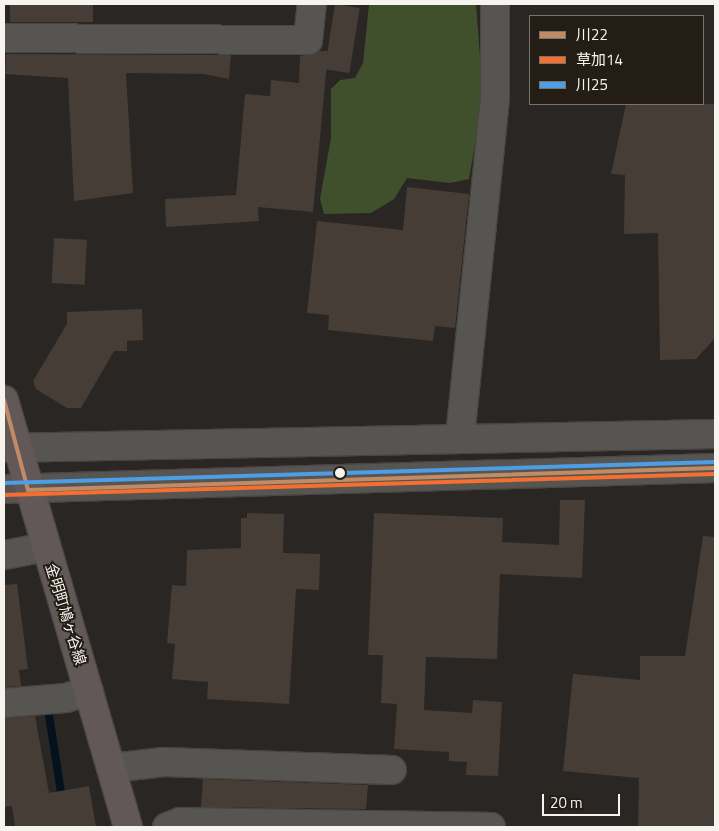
<!DOCTYPE html>
<html>
<head>
<meta charset="utf-8">
<style>
  body { margin:0 }
  #map { position:relative; width:719px; height:831px; overflow:hidden; background:#2a2623; font-family:"Titillium Web","Noto Sans JP",sans-serif }
  div>[style] { position:absolute }
  .green>* { inset:0; background:#404f2c }
  .stream>* { height:8px; margin:-4px; padding:0 4px; transform-origin:4px; border-radius:4px; background:#04121e }
  .building>* { inset:0; background:#463e36; transform-origin:0 0 }
  .roads { filter:drop-shadow(1px 0 #484542) drop-shadow(-1px 0 #484542) drop-shadow(0 1px #484542) drop-shadow(0 -1px #484542) }
  .minor>* { height:28px; margin:-14px; padding:0 14px; transform-origin:14px; border-radius:14px; background:#575552 }
  .major>* { height:28px; margin:-14px; padding:0 14px; transform-origin:14px; border-radius:14px; background:#635858 }
  .bus-1>* { height:4px; margin:-2px; padding:0 2px; transform-origin:2px; border-radius:2px; background:#c18c65 }
  .bus-2>* { height:4px; margin:-2px; padding:0 2px; transform-origin:2px; border-radius:2px; background:#f46f30 }
  .bus-3>* { height:4px; margin:-2px; padding:0 2px; transform-origin:2px; border-radius:2px; background:#4d9ee5 }
  .dots>* { width:14px; height:14px; translate:-50% -50%; box-sizing:border-box; border:2px solid #231d16; border-radius:50% }
  span { translate:-50% -50%; white-space:nowrap; text-align:center; line-height:1.15; -webkit-text-stroke:4px #231d16; paint-order:stroke }
  .street-label { font-size:15px; color:#f7f3ee }
  .frame { position:absolute; inset:0; border:5px solid #f7f3ee; pointer-events:none }
  .legend { position:absolute; left:529px; top:15px; width:175px; height:90px; box-sizing:border-box; background:#231d16; border:1px solid #78736c; margin:0; padding:6px 9px; list-style:none; font-size:15px; color:#f7f3ee }
  .legend li { display:flex; align-items:center; gap:10px; height:25px }
  .legend b { width:25px; border:1px solid #78736c }
  .scale { position:absolute; left:542px; top:794px; width:78px; height:22px; box-sizing:border-box; border:2px solid #f7f3ee; border-top:0; padding-left:6px; font-size:15px; line-height:18px; white-space:nowrap; color:#f7f3ee; -webkit-text-stroke:4px #231d16; paint-order:stroke }
</style>
</head>
<body>
<div id="map">
  <div class="green">
    <div style="clip-path:polygon(369px 4px,476px 4px,483px 97px,469px 179px,450px 183px,407px 178px,394px 199px,371px 213px,324px 214px,320px 199px,331px 138px,331px 89px,340px 80px,355px 78px,363px 63px)"></div>
  </div>
  <div class="stream">
    <div style="left:49px;top:715px;width:85px;rotate:81.2deg"></div>
  </div>
  <div class="building">
    <div style="left:10px;top:4px;width:83px;height:18px"></div>
    <div style="left:335px;top:4px;width:25px;height:66px;rotate:9deg"></div>
    <div style="clip-path:polygon(319px 51px,328px 51px,313px 212px,258px 207px,259px 221px,166px 227px,165px 199px,236px 195px,245px 94px,270px 96px,271px 80px,299px 83px,300px 56px)"></div>
    <div style="clip-path:polygon(6px 54px,228px 55px,231px 55px,229px 79px,204px 74px,126px 73px,133px 193px,74px 201px,68px 78px,5px 74px)"></div>
    <div style="clip-path:polygon(626px 104px,715px 104px,715px 338px,696px 359px,660px 360px,658px 233px,624px 234px,625px 175px,611px 174px)"></div>
    <div style="clip-path:polygon(407px 187px,469px 194px,455px 328px,435px 326px,433px 341px,328px 330px,329px 315px,307px 313px,317px 221px,403px 230px)"></div>
    <div style="left:54px;top:238px;width:33px;height:45px;rotate:3deg"></div>
    <div style="clip-path:polygon(142px 309px,143px 340px,127px 341px,127px 351px,114px 351px,81px 408px,67px 408px,36px 389px,33px 381px,67px 324px,67px 312px)"></div>
    <div style="clip-path:polygon(560px 500px,585px 500px,582px 578px,500px 574px,497px 659px,426px 657px,424px 710px,472px 713px,473px 700px,502px 702px,498px 776px,466px 775px,467px 762px,449px 761px,449px 752px,394px 749px,397px 704px,381px 703px,383px 655px,368px 655px,374px 513px,503px 518px,502px 542px,559px 545px)"></div>
    <div style="clip-path:polygon(247px 513px,284px 514px,283px 553px,320px 554px,319px 590px,296px 589px,289px 704px,207px 699px,208px 682px,172px 679px,175px 644px,167px 643px,172px 585px,186px 586px,187px 550px,241px 548px,241px 518px,247px 518px)"></div>
    <div style="clip-path:polygon(703px 536px,715px 537px,715px 827px,638px 827px,639px 778px,563px 771px,573px 674px,640px 680px,640px 656px,685px 656px)"></div>
    <div style="clip-path:polygon(17px 584px,28px 669px,19px 670px,21px 686px,4px 687px,4px 585px)"></div>
    <div style="clip-path:polygon(35px 716px,49px 793px,89px 786px,96px 827px,15px 827px,12px 806px,4px 807px,4px 718px)"></div>
    <div style="clip-path:polygon(203px 779px,368px 785px,366px 809px,201px 807px)"></div>
  </div>
  <div class="roads">
    <div class="minor">
      <div style="left:4px;top:38px;width:304px;rotate:0.4deg"></div>
      <div style="left:308px;top:40px;width:36px;rotate:-84deg"></div>
      <div style="left:460px;top:437px;width:342px;rotate:-84.1deg"></div>
      <div style="left:495px;top:97px;width:93px;rotate:-90deg"></div>
      <div style="left:4px;top:448px;width:711px;rotate:-1.13deg"></div>
      <div style="left:4px;top:489px;width:711px;rotate:-1.69deg"></div>
      <div style="left:4px;top:555px;width:43px;rotate:-10.8deg"></div>
      <div style="left:4px;top:703px;width:62px;rotate:-4.6deg"></div>
      <div style="left:66px;top:698px;width:24px;rotate:-17deg"></div>
      <div style="left:112px;top:768px;width:52px;rotate:-6.6deg"></div>
      <div style="left:164px;top:762px;width:228px;rotate:2deg"></div>
      <div style="left:167px;top:827px;width:14px;rotate:-21deg"></div>
      <div style="left:180px;top:822px;width:311px;rotate:0.9deg"></div>
    </div>
    <div class="major">
      <div style="left:4px;top:400px;width:445px;rotate:73.8deg"></div>
    </div>
  </div>
  <div class="bus-1">
    <div style="left:4px;top:400px;width:93px;rotate:75.1deg"></div>
    <div style="left:28px;top:490px;width:687px;rotate:-1.83deg"></div>
  </div>
  <div class="bus-2">
    <div style="left:4px;top:495px;width:711px;rotate:-1.69deg"></div>
  </div>
  <div class="bus-3">
    <div style="left:4px;top:483px;width:711px;rotate:-1.69deg"></div>
  </div>
  <div class="dots">
    <div style="left:340px;top:473px;background:#f7f3ee"></div>
  </div>
  <div class="street-label">
    <span style="left:66px;top:614px;rotate:73deg">金明町鳩ヶ谷線</span>
  </div>
  <div class="frame"></div>
  <ul class="legend">
  <li><b style="height:6px;background:#c18c65"></b>川22</li>
  <li><b style="height:6px;background:#f46f30"></b>草加14</li>
  <li><b style="height:6px;background:#4d9ee5"></b>川25</li>
  </ul>
  <div class="scale">20 m</div>
</div>
</body>
</html>
